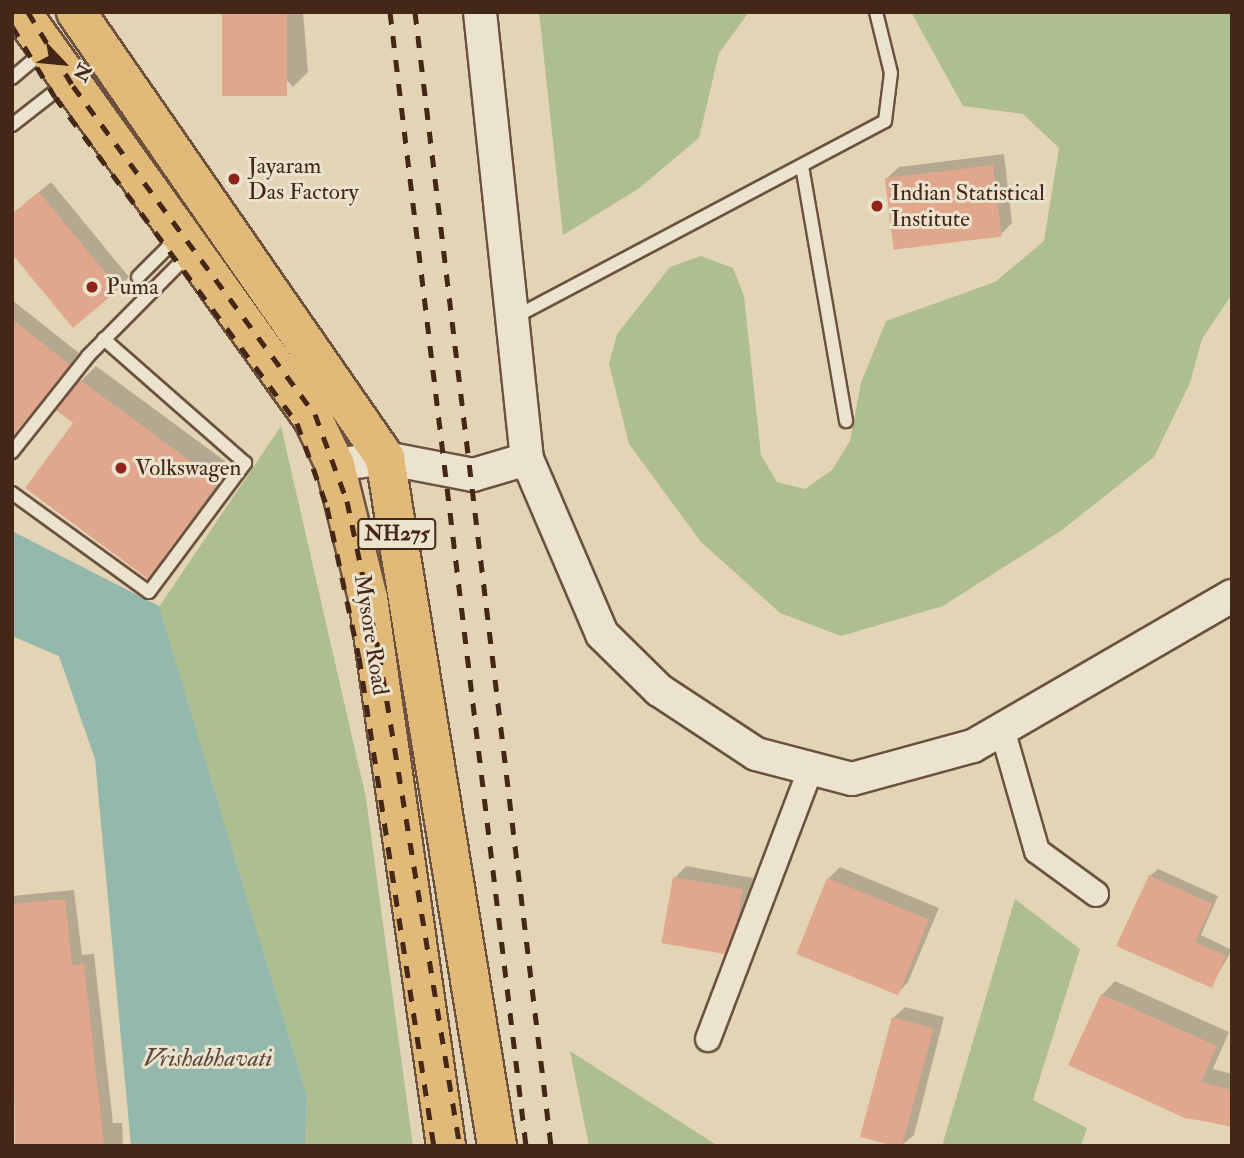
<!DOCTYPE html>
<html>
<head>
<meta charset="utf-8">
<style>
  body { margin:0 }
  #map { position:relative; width:1244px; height:1158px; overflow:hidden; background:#e2d4b5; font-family:"IM FELL Double Pica",serif }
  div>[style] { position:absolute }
  .green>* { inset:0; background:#aebe91 }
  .water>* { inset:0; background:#95b8ad }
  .shadow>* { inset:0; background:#0003 }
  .building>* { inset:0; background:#e0a78d; transform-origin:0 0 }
  .roads { filter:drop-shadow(2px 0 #6c523e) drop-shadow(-2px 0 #6c523e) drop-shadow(0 2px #6c523e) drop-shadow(0 -2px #6c523e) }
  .service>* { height:12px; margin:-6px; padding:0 6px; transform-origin:6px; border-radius:6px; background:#ece3cf }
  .minor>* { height:24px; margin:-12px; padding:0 12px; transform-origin:12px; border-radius:12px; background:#ece3cf }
  .tertiary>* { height:32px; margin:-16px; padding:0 16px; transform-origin:16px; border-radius:16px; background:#ece3cf }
  .trunk>* { height:38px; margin:-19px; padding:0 19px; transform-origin:19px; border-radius:19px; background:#e1ba7a }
  .rail>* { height:5px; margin-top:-2.5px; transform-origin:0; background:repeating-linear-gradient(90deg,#452717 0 12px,transparent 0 24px) }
  .dots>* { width:19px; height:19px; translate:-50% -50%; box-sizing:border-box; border:4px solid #ece3cf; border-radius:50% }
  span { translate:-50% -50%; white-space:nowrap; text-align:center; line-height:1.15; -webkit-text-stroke:6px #ece3cf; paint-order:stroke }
  .shield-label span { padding:2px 5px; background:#ece3cf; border:2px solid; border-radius:5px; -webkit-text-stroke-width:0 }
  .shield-label { font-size:21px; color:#452717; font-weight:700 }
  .poi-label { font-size:23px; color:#452717 }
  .left { translate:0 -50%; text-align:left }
  .street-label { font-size:23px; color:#452717 }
  .water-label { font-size:24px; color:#594b3c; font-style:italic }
  .frame { position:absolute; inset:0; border:14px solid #452717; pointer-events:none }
  .north { position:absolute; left:28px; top:28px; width:70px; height:70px; -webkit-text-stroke:5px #ece3cf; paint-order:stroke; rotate:116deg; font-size:19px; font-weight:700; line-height:28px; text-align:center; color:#452717 }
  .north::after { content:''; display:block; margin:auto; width:24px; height:32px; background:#452717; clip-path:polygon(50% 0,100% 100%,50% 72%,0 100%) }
</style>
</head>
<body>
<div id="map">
  <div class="green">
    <div style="clip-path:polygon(539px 12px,749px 12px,719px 53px,699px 138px,638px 189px,563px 235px)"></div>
    <div style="clip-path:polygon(911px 12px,1232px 12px,1232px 294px,1202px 339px,1190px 383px,1154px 457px,1062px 530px,943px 606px,841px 636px,780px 613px,701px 542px,629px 444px,609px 364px,617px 334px,670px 267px,701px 256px,733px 268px,744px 296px,761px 455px,777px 482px,805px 489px,832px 470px,850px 441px,861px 383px,886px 321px,995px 282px,1044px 241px,1059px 148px,1023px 114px,963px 106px)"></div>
    <div style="clip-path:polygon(281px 426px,366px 798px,413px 1146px,305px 1146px,307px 1096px,159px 607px)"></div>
    <div style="clip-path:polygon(1015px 899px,1080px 949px,1033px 1100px,1087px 1128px,1081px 1146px,942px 1146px)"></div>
    <div style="clip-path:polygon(570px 1051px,718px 1146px,589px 1146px)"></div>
  </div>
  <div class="water">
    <div style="clip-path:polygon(12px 531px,159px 606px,307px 1096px,305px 1146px,131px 1146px,95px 759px,59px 656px,12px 636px)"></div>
  </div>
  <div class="shadow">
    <div style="clip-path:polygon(224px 12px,303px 12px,308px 72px,293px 87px)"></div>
    <div style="clip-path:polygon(1004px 154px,1012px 223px,1001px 234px,887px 178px,899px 167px)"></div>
    <div style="clip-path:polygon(51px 182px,129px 277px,74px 325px,12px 214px)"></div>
    <div style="clip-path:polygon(12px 300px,79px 353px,12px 437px)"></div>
    <div style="clip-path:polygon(96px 366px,233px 467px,147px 577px,75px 423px,81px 381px)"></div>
    <div style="clip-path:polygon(686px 866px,753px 878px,735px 941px,724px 953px,675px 878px)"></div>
    <div style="clip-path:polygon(840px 867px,939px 908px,908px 982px,897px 994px,798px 953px,829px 878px)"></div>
    <div style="clip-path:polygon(1158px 869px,1218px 896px,1201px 935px,1232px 950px,1211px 986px,1150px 876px)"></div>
    <div style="clip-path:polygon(74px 890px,82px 955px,94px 954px,113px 1123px,122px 1123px,123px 1146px,16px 1146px,12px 896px)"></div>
    <div style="clip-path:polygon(1115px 981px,1229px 1032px,1213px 1069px,1232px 1074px,1232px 1127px,1185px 1116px,1102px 995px)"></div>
    <div style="clip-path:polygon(905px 1007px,944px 1017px,914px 1135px,901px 1146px,862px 1136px,893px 1018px)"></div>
  </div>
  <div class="building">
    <div style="left:222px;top:12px;width:65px;height:84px"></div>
    <div style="left:993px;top:165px;width:72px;height:109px;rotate:83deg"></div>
    <div style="clip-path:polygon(39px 192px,119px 289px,73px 328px,12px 254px,12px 214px)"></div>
    <div style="clip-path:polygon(12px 319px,70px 365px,12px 437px)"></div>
    <div style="clip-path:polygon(80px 380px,219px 482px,148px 579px,25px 488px,73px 423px,56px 410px)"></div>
    <div style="clip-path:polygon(1149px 875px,1212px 904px,1195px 942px,1226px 956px,1212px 988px,1116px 946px)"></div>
    <div style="left:673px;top:877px;width:71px;height:67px;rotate:10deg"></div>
    <div style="left:827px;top:878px;width:110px;height:82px;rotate:22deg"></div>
    <div style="clip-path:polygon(65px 899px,72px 965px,84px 964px,104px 1146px,15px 1146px,12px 904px)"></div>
    <div style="clip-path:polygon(1101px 994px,1217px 1046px,1201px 1082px,1232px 1090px,1232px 1126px,1185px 1118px,1068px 1065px)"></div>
    <div style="left:892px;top:1017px;width:43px;height:124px;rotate:15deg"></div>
  </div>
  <div class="roads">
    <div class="service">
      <div style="left:12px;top:78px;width:42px;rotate:-40.2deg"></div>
      <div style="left:12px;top:125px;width:70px;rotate:-38deg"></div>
      <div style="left:802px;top:166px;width:259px;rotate:80.2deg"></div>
      <div style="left:138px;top:277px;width:57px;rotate:-45deg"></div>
      <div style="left:517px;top:316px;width:416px;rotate:-27.9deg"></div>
      <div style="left:885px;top:121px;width:48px;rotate:-82.9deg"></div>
      <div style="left:891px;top:73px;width:63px;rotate:-103.8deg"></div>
      <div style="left:12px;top:452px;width:122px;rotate:-51.6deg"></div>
      <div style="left:88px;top:356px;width:145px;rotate:-45.3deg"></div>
      <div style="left:12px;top:493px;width:169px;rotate:35.9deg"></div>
      <div style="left:149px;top:592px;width:161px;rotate:-53.3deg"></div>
      <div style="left:245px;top:463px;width:188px;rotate:-138.7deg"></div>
    </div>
    <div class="minor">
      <div style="left:1002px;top:729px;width:127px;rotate:74deg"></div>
      <div style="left:1037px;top:851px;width:73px;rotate:36.1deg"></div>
      <div style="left:708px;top:1039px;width:290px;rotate:-69.2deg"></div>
    </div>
    <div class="tertiary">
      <div style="left:480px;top:12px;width:449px;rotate:84deg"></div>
      <div style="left:335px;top:465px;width:50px;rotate:-8deg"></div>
      <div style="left:385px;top:458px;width:90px;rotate:10.9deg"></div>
      <div style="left:473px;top:475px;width:56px;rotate:-16.5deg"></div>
      <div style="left:527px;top:459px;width:190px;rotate:66.8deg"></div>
      <div style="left:602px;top:634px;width:80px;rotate:44.5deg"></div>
      <div style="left:659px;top:690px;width:116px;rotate:33.4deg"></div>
      <div style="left:756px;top:754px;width:99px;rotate:14.6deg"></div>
      <div style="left:852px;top:779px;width:125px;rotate:-15.3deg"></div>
      <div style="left:973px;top:746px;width:299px;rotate:-30.1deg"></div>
    </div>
    <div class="trunk">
      <div style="left:21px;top:12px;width:501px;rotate:54.34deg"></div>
      <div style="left:313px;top:419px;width:51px;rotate:64.4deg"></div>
      <div style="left:335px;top:465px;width:137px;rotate:76.1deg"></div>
      <div style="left:368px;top:598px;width:554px;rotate:81.9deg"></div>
      <div style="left:76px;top:12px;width:543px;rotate:55.28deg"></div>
      <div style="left:385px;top:458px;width:697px;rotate:80.75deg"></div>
    </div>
  </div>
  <div class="rail">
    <div style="left:28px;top:12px;width:87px;rotate:58.7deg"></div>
    <div style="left:73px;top:86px;width:408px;rotate:53.6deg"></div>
    <div style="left:315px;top:414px;width:93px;rotate:69.8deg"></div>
    <div style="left:347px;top:501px;width:155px;rotate:78.1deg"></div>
    <div style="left:379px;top:653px;width:500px;rotate:80.7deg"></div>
    <div style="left:390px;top:12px;width:1142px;rotate:83.16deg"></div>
    <div style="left:415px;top:12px;width:1142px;rotate:83.16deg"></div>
    <div style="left:12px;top:26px;width:83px;rotate:58.8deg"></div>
    <div style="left:55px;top:97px;width:406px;rotate:53.4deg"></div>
    <div style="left:297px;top:423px;width:89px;rotate:70.3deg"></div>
    <div style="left:327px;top:507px;width:153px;rotate:78deg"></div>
    <div style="left:359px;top:657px;width:495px;rotate:81.3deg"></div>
  </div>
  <div class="dots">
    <div style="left:234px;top:179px;background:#8f2418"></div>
    <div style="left:877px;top:206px;background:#8f2418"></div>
    <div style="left:92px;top:287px;background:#8f2418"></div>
    <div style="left:121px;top:468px;background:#8f2418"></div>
  </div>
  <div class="shield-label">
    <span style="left:397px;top:534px">NH275</span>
  </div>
  <div class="poi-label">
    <span class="left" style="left:248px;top:179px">Jayaram<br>Das Factory</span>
    <span class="left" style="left:891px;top:206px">Indian Statistical<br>Institute</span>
    <span class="left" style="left:106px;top:287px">Puma</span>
    <span class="left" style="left:135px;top:468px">Volkswagen</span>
  </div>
  <div class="street-label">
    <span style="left:371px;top:635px;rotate:81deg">Mysore Road</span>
  </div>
  <div class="water-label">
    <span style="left:208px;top:1059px">Vrishabhavati</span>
  </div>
  <div class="frame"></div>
  <div class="north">N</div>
</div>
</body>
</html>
